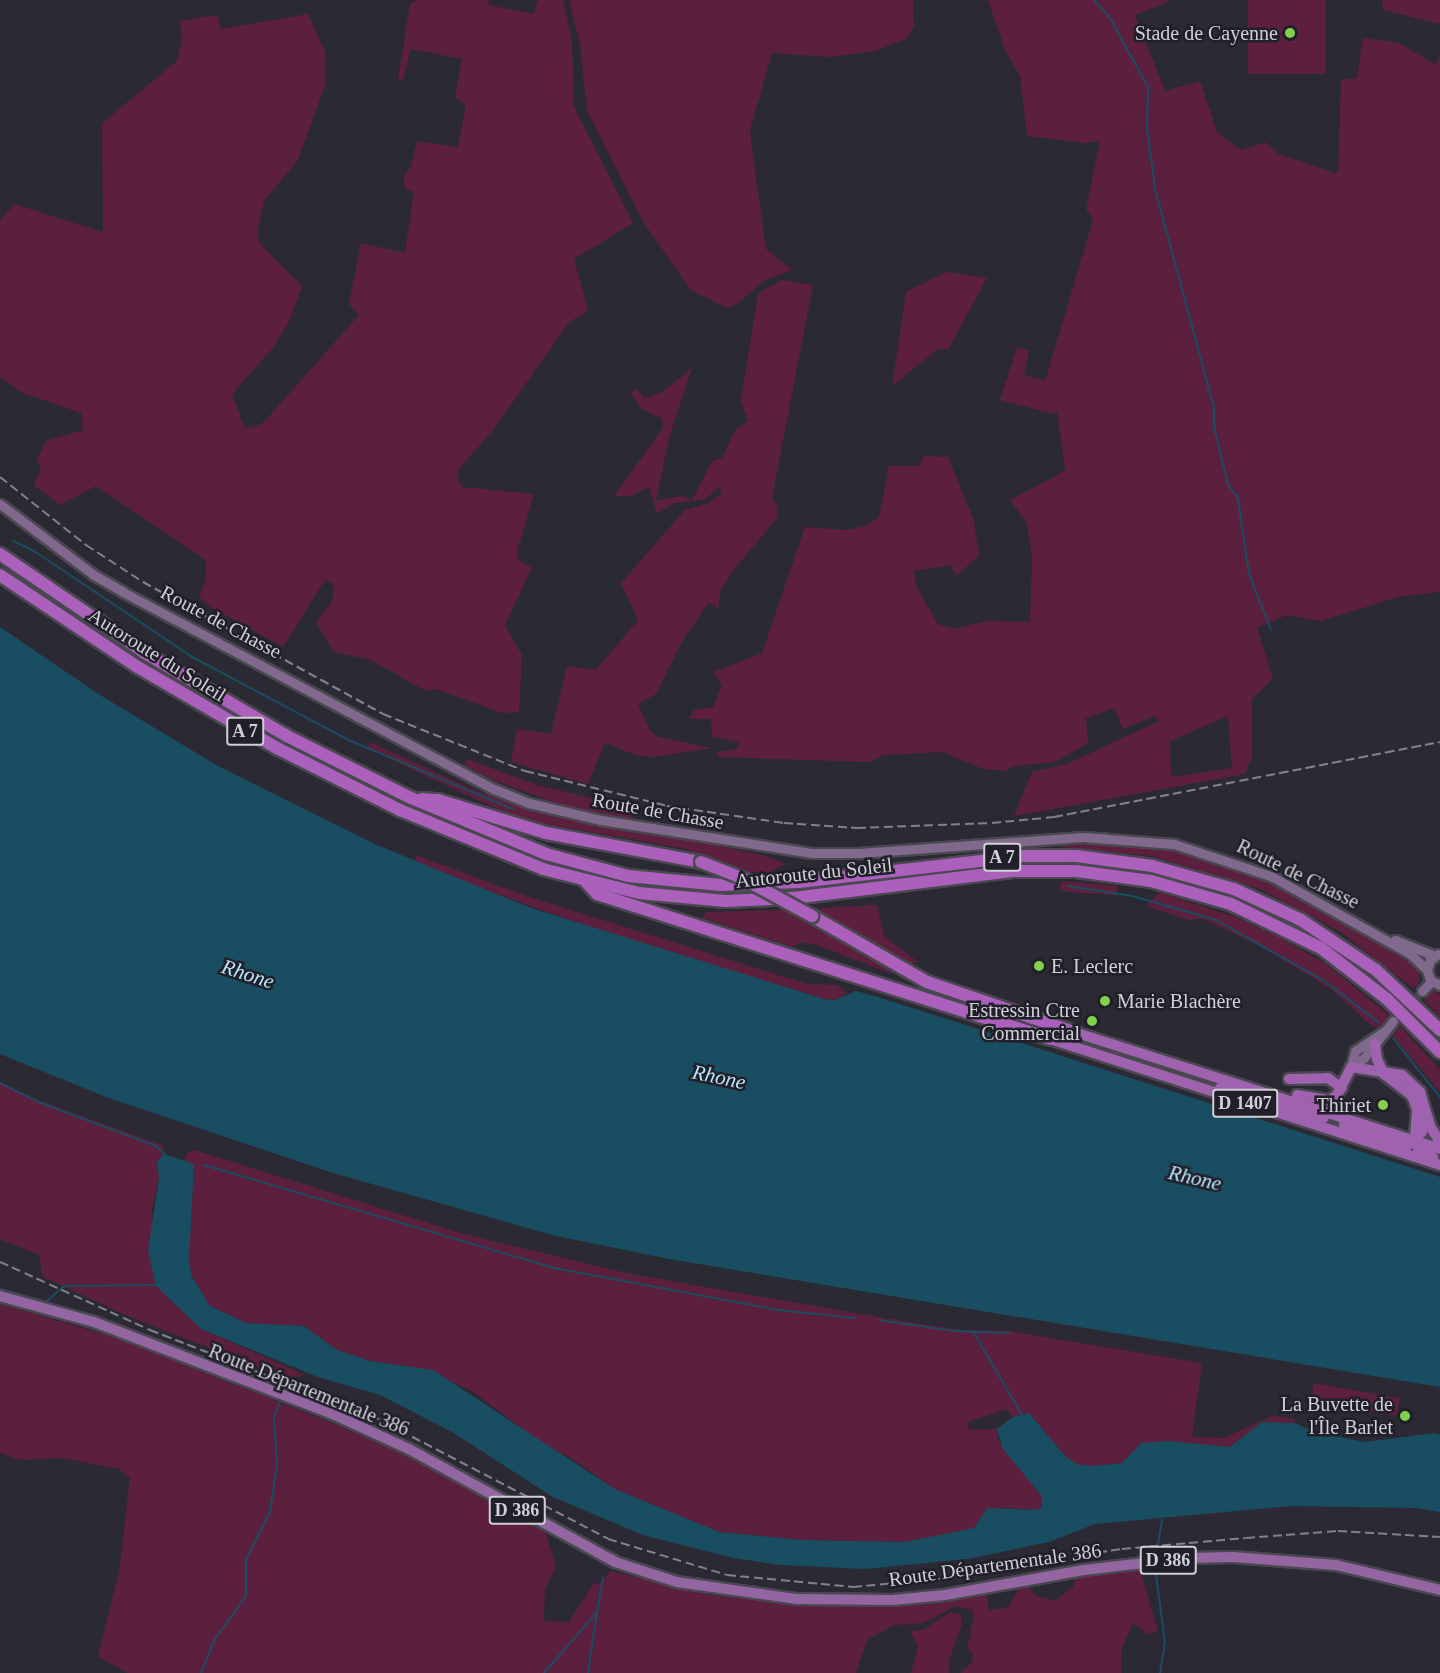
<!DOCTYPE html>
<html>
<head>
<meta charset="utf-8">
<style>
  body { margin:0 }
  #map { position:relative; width:1440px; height:1673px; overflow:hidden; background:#2b2a34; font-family:"Times New Roman",serif }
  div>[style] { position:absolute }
  .green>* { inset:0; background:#5c1f3e; transform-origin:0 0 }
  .water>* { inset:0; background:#194e62 }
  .stream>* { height:2px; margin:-1px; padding:0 1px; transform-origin:1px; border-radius:1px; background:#194e62 }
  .secondary-tunnel>* { height:9px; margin-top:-4.5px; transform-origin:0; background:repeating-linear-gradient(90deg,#44434c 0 9px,transparent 0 13.5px) }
  .roads { filter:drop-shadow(2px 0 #494850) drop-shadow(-2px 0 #494850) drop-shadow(0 2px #494850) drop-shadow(0 -2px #494850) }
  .secondary>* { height:9px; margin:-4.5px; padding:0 4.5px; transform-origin:4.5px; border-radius:4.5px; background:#80698d }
  .primary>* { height:10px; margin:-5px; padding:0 5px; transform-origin:5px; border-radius:5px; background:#9365a1 }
  .trunk>* { height:10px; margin:-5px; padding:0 5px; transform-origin:5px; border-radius:5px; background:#9f62ae }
  .motorway>* { height:12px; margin:-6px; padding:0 6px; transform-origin:6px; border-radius:6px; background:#ab60bb }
  .rail>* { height:2px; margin-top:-1px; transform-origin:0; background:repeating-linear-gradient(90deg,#83828a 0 9px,transparent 0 13.5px) }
  .bridges { filter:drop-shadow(2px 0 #494850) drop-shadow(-2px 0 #494850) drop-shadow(0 2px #494850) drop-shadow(0 -2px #494850) }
  .motorway-bridge>* { height:12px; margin:-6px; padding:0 6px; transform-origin:6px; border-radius:6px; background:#ab60bb }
  .dots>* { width:16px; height:16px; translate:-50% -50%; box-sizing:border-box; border:3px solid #21202a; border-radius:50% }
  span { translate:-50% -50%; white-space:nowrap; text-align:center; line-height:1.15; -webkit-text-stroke:5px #21202a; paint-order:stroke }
  .shield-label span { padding:2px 4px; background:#21202a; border:2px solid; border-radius:4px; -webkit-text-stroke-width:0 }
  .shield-label { font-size:18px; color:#d1d0d7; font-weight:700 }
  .poi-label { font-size:20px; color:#d1d0d7 }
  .right { translate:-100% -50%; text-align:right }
  .left { translate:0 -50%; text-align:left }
  .street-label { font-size:20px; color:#d1d0d7 }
  .water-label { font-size:21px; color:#b7e5f9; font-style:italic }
</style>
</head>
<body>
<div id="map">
  <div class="green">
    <div style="clip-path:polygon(418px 0,489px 0,488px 5px,534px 14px,538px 0,563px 0,572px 42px,574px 107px,633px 223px,574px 259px,588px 311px,569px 322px,494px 429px,459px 469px,458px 479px,462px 487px,534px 494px,517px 552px,519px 560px,532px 568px,505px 625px,522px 655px,519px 712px,503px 713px,435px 689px,426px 691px,371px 660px,334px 652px,316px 622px,332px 602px,334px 584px,325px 580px,283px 647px,209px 606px,199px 597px,206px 579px,206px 560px,96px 486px,60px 505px,34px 485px,41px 467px,37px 460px,46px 441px,83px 430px,81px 413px,23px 393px,0 377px,0 221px,14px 204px,103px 232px,102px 123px,177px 61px,182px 41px,180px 21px,217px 15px,221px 29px,308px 14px,325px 52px,326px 83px,298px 160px,264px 201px,257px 232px,260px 244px,302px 286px,289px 322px,272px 349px,232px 394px,244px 427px,252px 428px,264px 422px,359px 315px,349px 304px,361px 243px,405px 253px,414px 191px,405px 189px,403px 177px,411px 166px,417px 141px,458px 147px,466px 105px,455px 98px,462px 59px,411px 49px,403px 80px,398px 79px,410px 4px)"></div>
    <div style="clip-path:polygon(569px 0,913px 0,914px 26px,906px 39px,875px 51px,832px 57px,772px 53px,750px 130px,752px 149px,766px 249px,792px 270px,765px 280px,737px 304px,727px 308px,691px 290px,643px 222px,587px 111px,580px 45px)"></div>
    <div style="clip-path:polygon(evenodd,988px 0,1172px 0,1135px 15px,1165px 91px,1200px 81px,1217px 132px,1241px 150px,1265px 142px,1278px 154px,1338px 174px,1341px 79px,1357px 78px,1363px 38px,1399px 43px,1436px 65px,1440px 54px,1440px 592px,1401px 596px,1321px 621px,1287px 615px,1257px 628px,1273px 678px,1252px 699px,1252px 757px,1245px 774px,1014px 816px,1032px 772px,1067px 764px,1159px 721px,1155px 716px,1123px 729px,1114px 708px,1086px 718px,1088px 743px,1056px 762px,1013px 766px,1007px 771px,983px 769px,943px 752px,884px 755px,869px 762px,717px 757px,718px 752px,738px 749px,738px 742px,712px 736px,711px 719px,689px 719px,694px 710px,713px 707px,722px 685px,714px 672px,762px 653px,805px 527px,846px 530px,866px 526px,879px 517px,889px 466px,919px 466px,924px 456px,948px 457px,974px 521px,979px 556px,956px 576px,951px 565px,914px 571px,916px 586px,938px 624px,955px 629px,985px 621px,1030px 622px,1032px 559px,1027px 523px,1010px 500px,1065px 471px,1057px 410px,1054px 414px,1000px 400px,1017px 347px,1029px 351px,1024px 375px,1045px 381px,1093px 220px,1086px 209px,1100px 141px,1086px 143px,1027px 136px,1020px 76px,1005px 50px,988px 0,1228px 716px,1232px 768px,1171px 777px,1170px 741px,1228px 716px)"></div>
    <div style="left:1248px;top:0;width:78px;height:74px"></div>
    <div style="clip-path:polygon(1382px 0,1440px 0,1440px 24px,1383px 10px)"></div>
    <div style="clip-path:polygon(946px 272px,987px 278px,948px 350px,939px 348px,892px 386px,906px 292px)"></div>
    <div style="clip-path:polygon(782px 280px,813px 285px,772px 498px,778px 508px,777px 518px,731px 573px,721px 590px,718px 609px,709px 602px,681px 643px,656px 694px,638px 704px,650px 731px,658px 737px,713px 748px,654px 757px,638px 756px,605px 743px,588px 784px,511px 762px,517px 729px,551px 734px,567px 666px,596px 670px,638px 620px,621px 583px,685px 510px,709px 503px,722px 493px,720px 487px,704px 500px,674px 503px,657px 514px,649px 487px,631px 496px,614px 496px,663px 428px,662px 418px,641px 409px,631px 393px,636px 388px,645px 398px,661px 393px,692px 368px,669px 438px,656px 500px,683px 496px,692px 500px,712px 461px,722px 458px,736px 429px,748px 421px,741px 401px,758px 293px)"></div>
    <div style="clip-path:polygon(370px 742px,472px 789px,534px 812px,692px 840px,766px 856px,786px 864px,769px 872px,748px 872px,686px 849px,518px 819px,367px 748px)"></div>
    <div style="clip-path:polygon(467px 759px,537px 785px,641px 810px,630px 819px,565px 806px,495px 781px,464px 765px)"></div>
    <div style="clip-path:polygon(1074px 842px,1146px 845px,1195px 854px,1264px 878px,1384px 945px,1420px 971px,1419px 982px,1414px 989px,1339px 931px,1260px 889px,1151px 856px,1060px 847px)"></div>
    <div style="clip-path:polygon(416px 855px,529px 897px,807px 984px,837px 985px,847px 993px,835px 1000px,824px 999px,602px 932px,470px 884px,415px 861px)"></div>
    <div style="clip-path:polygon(1061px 881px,1118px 886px,1116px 895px,1066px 892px,1060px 889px)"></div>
    <div style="clip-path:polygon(1159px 892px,1238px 918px,1282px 939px,1325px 963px,1389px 1015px,1381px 1026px,1373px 1027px,1331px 989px,1260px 946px,1204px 919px,1188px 920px,1146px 906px)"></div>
    <div style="clip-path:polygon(877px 905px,884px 936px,918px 962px,909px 963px,821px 914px,820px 908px)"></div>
    <div style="clip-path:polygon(789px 910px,893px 970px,892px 974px,817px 945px,801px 942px,793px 947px,702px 918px,706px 912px)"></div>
    <div style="clip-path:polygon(1433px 990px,1440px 995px,1440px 1017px,1424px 1000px)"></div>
    <div style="clip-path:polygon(1400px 1026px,1440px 1070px,1440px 1092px,1392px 1035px)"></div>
    <div style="clip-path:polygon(0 1082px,35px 1099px,164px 1146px,164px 1154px,157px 1161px,159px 1178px,151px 1214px,201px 1329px,305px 1375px,287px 1378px,130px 1317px,43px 1277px,39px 1255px,0 1239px)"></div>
    <div style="clip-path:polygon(194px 1150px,467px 1235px,631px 1274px,878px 1317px,962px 1330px,1009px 1331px,1202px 1363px,1192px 1437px,1224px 1438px,1272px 1416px,1294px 1418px,1295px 1423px,1262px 1422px,1230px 1447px,1141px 1443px,1122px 1463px,1092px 1466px,1076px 1464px,1065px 1456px,1029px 1413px,1013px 1417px,1007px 1409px,968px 1422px,969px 1430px,997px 1429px,998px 1440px,1041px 1495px,1042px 1507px,1036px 1510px,1007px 1508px,986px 1512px,974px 1528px,961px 1533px,905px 1542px,802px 1540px,719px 1532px,613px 1488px,571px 1458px,548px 1448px,472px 1391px,421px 1368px,370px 1361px,337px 1350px,304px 1326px,246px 1323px,210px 1306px,192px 1277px,189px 1261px,194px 1164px,184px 1162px,187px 1153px)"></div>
    <div style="clip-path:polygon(0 1304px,114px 1337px,332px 1423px,403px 1454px,546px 1533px,556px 1567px,545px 1589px,544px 1621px,569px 1622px,594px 1583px,599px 1584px,611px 1571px,709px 1595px,799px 1604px,887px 1607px,986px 1592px,989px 1611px,1008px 1607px,1020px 1587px,1028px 1586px,1036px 1596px,1055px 1601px,1073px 1587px,1076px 1576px,1140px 1569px,1158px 1632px,1148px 1634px,1133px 1623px,1122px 1648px,1121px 1673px,960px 1673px,972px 1662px,973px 1655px,967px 1647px,974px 1617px,972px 1610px,956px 1606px,923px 1623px,894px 1625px,867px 1640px,856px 1673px,128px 1673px,98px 1657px,119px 1572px,130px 1478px,119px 1469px,63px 1458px,22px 1460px,0 1453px)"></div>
    <div style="left:1314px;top:1383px;width:87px;height:18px;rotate:10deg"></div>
    <div style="clip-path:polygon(950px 1612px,961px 1615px,962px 1624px,949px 1660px,949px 1673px,911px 1673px,918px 1646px,910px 1632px,925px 1629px)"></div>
  </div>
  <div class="water">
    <div style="clip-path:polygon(0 627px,100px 695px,218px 766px,377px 845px,531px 908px,824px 999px,835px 1000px,856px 991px,878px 997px,1440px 1177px,1440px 1387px,669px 1259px,552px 1235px,333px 1173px,106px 1097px,0 1054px)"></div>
    <div style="clip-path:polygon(164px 1154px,194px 1164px,189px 1261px,192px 1277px,210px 1306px,246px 1323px,304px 1326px,337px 1350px,370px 1361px,433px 1370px,613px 1488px,719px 1532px,802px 1540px,905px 1542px,974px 1528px,987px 1508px,1036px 1510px,1042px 1507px,1041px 1495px,1003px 1449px,997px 1429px,1013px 1417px,1029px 1413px,1065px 1456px,1076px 1464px,1092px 1466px,1122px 1463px,1141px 1443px,1169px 1441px,1230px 1447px,1262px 1422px,1295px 1423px,1314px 1432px,1365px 1442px,1435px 1433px,1440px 1435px,1440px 1512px,1416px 1508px,1292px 1506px,1095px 1524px,1049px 1542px,967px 1559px,865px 1569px,780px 1565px,733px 1558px,643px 1535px,553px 1497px,452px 1432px,380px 1395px,318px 1377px,201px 1329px,156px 1286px,148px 1251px,159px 1178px,157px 1161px)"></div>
  </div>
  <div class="stream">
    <div style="left:1094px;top:0;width:24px;rotate:48deg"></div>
    <div style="left:1110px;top:18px;width:79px;rotate:61.2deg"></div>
    <div style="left:1148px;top:87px;width:41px;rotate:91.4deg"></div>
    <div style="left:1147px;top:128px;width:62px;rotate:82.5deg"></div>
    <div style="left:1155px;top:189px;width:226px;rotate:74.9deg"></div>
    <div style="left:1214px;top:407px;width:20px;rotate:90deg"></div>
    <div style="left:1214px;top:427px;width:59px;rotate:76.2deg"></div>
    <div style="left:1228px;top:484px;width:18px;rotate:56deg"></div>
    <div style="left:1238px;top:499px;width:76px;rotate:81.7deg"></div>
    <div style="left:1249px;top:574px;width:60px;rotate:68.6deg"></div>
    <div style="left:13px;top:541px;width:23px;rotate:25deg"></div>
    <div style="left:34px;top:551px;width:192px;rotate:33.8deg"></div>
    <div style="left:194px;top:658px;width:178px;rotate:27.9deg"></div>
    <div style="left:351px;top:741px;width:176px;rotate:22.8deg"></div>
    <div style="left:1068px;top:886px;width:65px;rotate:8.9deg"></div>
    <div style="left:1132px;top:896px;width:87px;rotate:15.9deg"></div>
    <div style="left:1216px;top:920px;width:126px;rotate:29.4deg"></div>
    <div style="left:1326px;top:982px;width:67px;rotate:37.7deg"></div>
    <div style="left:1393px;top:1038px;width:75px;rotate:51.5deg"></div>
    <div style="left:0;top:1083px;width:46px;rotate:26deg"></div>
    <div style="left:41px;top:1103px;width:123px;rotate:20.5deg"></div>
    <div style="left:156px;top:1146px;width:11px;rotate:45deg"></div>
    <div style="left:204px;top:1165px;width:365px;rotate:16.4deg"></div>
    <div style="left:554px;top:1268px;width:228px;rotate:10.6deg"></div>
    <div style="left:778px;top:1310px;width:77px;rotate:5.9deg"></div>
    <div style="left:0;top:1289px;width:48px;rotate:15.8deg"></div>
    <div style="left:46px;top:1302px;width:24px;rotate:-42deg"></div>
    <div style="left:64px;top:1286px;width:94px;rotate:-0.6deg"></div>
    <div style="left:879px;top:1320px;width:76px;rotate:8.3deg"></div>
    <div style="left:954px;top:1331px;width:55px;rotate:2.1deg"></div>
    <div style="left:974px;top:1333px;width:95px;rotate:59.7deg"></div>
    <div style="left:1156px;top:1558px;width:39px;rotate:-81deg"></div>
    <div style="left:1155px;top:1567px;width:76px;rotate:82.4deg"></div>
    <div style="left:1165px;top:1642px;width:31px;rotate:99deg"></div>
    <div style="left:201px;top:1673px;width:37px;rotate:-68deg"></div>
    <div style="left:215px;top:1639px;width:53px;rotate:-54.2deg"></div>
    <div style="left:246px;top:1596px;width:36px;rotate:-90deg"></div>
    <div style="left:246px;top:1560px;width:55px;rotate:-63.9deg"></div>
    <div style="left:270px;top:1511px;width:48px;rotate:-81.5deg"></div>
    <div style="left:277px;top:1464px;width:47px;rotate:-93.7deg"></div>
    <div style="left:274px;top:1417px;width:16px;rotate:-68deg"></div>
    <div style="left:544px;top:1673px;width:81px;rotate:-49deg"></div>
    <div style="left:597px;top:1612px;width:35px;rotate:-80deg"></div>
    <div style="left:588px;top:1673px;width:62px;rotate:-81.6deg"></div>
  </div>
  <div class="secondary-tunnel">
    <div style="left:1397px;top:1018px;width:37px;rotate:-47deg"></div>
  </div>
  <div class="roads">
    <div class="secondary">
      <div style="left:0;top:504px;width:118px;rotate:37.1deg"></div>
      <div style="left:94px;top:575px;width:34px;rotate:30deg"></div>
      <div style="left:123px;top:592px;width:420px;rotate:28deg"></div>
      <div style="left:494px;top:789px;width:38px;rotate:22deg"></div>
      <div style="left:529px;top:803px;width:74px;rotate:13.3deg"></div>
      <div style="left:601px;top:820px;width:214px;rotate:8.9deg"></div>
      <div style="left:812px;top:853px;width:47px"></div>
      <div style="left:859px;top:853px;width:225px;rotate:-4.1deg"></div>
      <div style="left:1083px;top:837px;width:91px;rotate:4.4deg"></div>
      <div style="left:1174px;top:844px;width:102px;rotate:18.3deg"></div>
      <div style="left:1271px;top:876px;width:158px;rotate:29.2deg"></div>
      <div style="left:1409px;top:953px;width:25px;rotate:43deg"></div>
      <div style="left:1395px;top:940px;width:43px;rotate:21.8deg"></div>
      <div style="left:1438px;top:954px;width:10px;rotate:143deg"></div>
      <div style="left:1430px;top:960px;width:10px;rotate:107deg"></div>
      <div style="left:1427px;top:970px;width:10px;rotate:73deg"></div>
      <div style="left:1430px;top:980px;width:11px;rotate:27deg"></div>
      <div style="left:1422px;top:991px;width:14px;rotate:-45deg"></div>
      <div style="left:1351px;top:1067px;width:16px;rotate:-35deg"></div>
      <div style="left:1364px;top:1058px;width:47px;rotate:-51.9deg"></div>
      <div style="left:1351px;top:1067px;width:16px;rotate:-76deg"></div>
      <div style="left:1355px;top:1051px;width:34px;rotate:-34deg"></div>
    </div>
    <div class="primary">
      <div style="left:0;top:1296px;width:98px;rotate:15.5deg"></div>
      <div style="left:94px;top:1322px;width:258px;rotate:21.1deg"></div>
      <div style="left:335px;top:1415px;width:81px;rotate:24.7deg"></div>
      <div style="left:409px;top:1449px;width:235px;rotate:28.7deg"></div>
      <div style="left:615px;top:1562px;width:65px;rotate:17.9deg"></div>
      <div style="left:677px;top:1582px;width:120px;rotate:8.1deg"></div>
      <div style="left:796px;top:1599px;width:97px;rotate:0.6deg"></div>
      <div style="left:893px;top:1600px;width:52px;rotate:-5.5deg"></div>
      <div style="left:945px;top:1595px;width:141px;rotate:-10.2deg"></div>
      <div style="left:1084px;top:1570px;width:104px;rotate:-6.6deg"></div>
      <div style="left:1187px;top:1558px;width:46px;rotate:-1.2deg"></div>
      <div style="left:1233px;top:1557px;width:103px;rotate:4.4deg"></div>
      <div style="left:1336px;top:1565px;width:107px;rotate:13.5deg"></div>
    </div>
    <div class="trunk">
      <div style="left:1077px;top:1033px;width:381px;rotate:17.7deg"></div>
      <div style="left:1050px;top:1039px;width:410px;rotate:17.9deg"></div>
      <div style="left:1375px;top:1043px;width:16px;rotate:83deg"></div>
      <div style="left:1377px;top:1059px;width:17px;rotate:65deg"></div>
      <div style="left:1384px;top:1074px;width:36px;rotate:38deg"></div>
      <div style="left:1412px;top:1096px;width:14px;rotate:69deg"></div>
      <div style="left:1417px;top:1109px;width:31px;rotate:94deg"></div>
      <div style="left:1415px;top:1140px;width:9px;rotate:72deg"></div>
      <div style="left:1418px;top:1149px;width:17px;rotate:28deg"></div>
      <div style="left:1289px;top:1079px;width:39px;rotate:-1deg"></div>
      <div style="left:1328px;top:1078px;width:17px;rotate:36deg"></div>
      <div style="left:1220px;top:1088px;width:108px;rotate:16.1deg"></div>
      <div style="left:1297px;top:1095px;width:33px;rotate:9deg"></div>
      <div style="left:1330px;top:1100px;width:9px;rotate:-36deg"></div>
      <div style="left:1337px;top:1095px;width:31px;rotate:-63deg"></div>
      <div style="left:1351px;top:1067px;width:52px;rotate:8.9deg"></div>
      <div style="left:1402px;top:1075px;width:25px;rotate:43deg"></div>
      <div style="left:1420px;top:1092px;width:38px;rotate:73deg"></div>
      <div style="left:1431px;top:1128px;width:17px;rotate:57deg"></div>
      <div style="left:1344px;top:1125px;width:67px;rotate:17.4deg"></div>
      <div style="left:1408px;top:1145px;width:19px;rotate:-43deg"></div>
      <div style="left:1422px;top:1132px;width:18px;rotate:-77deg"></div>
    </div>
    <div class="motorway">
      <div style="left:0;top:554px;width:176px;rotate:34.3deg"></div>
      <div style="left:145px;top:653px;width:164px;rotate:30.3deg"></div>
      <div style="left:287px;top:736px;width:139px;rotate:26.6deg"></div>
      <div style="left:411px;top:798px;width:146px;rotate:22.5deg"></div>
      <div style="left:546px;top:854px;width:85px;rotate:15deg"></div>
      <div style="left:628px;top:876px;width:93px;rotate:5.5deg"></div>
      <div style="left:721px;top:885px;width:78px;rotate:-2.2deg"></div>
      <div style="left:799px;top:882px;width:227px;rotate:-6.6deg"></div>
      <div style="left:1025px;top:856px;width:51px"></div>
      <div style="left:1076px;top:856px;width:77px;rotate:7.5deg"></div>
      <div style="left:1152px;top:866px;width:85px;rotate:15.7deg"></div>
      <div style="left:1234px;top:889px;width:74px;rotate:24.8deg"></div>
      <div style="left:1301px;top:920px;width:90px;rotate:33.7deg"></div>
      <div style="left:1376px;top:970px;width:88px;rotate:43.2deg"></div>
      <div style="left:0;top:575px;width:164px;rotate:33.8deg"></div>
      <div style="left:136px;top:666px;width:163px;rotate:30.2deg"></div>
      <div style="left:277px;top:748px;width:138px;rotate:26.8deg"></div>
      <div style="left:400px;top:810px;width:155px;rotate:22.4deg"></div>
      <div style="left:543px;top:869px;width:99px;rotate:14deg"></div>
      <div style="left:639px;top:893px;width:87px;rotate:5.3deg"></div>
      <div style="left:726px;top:901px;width:67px;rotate:-2.6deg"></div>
      <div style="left:793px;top:898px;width:221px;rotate:-7deg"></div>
      <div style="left:1012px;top:871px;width:64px"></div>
      <div style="left:1076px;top:871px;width:76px;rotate:7.6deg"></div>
      <div style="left:1151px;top:881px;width:83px;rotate:16deg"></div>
      <div style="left:1231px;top:904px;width:100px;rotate:26.1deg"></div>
      <div style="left:1321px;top:948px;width:83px;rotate:37.7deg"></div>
      <div style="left:1387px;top:999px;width:75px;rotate:45deg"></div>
      <div style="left:422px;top:799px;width:16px;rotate:4deg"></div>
      <div style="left:438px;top:800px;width:113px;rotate:17deg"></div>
      <div style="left:546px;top:833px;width:158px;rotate:10.6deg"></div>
      <div style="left:586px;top:882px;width:16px;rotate:47deg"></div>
      <div style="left:597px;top:894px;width:476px;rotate:17.7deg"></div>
      <div style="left:812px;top:916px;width:133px;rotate:29.9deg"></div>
      <div style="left:927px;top:982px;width:158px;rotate:18.8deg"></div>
    </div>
  </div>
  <div class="rail">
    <div style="left:0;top:477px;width:110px;rotate:38.3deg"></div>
    <div style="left:86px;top:545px;width:68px;rotate:33deg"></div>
    <div style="left:143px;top:582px;width:274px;rotate:28.8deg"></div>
    <div style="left:383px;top:714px;width:153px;rotate:21.9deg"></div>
    <div style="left:525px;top:771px;width:146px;rotate:13.8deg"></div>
    <div style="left:667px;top:806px;width:118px;rotate:8.3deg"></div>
    <div style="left:784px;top:823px;width:73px;rotate:3.9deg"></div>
    <div style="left:857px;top:828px;width:135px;rotate:-2.1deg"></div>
    <div style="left:992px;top:823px;width:62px;rotate:-5.5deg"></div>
    <div style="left:1054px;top:817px;width:393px;rotate:-11deg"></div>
    <div style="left:0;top:1262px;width:165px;rotate:24.4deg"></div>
    <div style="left:150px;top:1330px;width:243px;rotate:21.3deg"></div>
    <div style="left:376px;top:1418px;width:262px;rotate:27.5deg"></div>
    <div style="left:608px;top:1539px;width:124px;rotate:16.8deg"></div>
    <div style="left:727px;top:1575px;width:127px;rotate:5.4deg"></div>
    <div style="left:853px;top:1587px;width:85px;rotate:-5.4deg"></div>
    <div style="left:938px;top:1579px;width:186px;rotate:-9.3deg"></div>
    <div style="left:1122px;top:1549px;width:124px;rotate:-5.1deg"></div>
    <div style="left:1246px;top:1538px;width:92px;rotate:-4.4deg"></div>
    <div style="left:1338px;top:1531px;width:102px;rotate:3.4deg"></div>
  </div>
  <div class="bridges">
    <div class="motorway-bridge">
      <div style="left:701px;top:862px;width:44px;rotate:21.3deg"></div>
      <div style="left:742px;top:878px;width:80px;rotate:28.5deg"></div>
    </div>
  </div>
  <div class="dots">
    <div style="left:1290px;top:33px;background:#84cf4d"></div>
    <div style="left:1039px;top:966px;background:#84cf4d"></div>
    <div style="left:1105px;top:1001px;background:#84cf4d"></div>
    <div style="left:1092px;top:1021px;background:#84cf4d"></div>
    <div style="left:1383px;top:1105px;background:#84cf4d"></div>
    <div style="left:1405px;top:1416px;background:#84cf4d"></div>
  </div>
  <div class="shield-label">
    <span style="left:245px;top:731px">A 7</span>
    <span style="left:1002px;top:857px">A 7</span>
    <span style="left:1245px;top:1103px">D 1407</span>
    <span style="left:517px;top:1510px">D 386</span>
    <span style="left:1168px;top:1560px">D 386</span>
  </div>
  <div class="poi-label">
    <span class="right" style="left:1278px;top:33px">Stade de Cayenne</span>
    <span class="left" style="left:1051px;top:966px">E. Leclerc</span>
    <span class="left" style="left:1117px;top:1001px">Marie Blachère</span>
    <span class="right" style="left:1080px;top:1022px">Estressin Ctre<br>Commercial</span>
    <span class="right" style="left:1371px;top:1105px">Thiriet</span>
    <span class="right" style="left:1393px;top:1416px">La Buvette de<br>l'Île Barlet</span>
  </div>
  <div class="street-label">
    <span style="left:221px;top:622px;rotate:28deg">Route de Chasse</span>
    <span style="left:157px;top:655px;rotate:32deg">Autoroute du Soleil</span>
    <span style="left:658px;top:811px;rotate:10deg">Route de Chasse</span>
    <span style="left:814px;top:873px;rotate:-6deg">Autoroute du Soleil</span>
    <span style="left:1298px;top:874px;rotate:26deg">Route de Chasse</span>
    <span style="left:309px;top:1390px;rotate:22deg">Route Départementale 386</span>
    <span style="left:995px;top:1565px;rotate:-8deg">Route Départementale 386</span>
  </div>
  <div class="water-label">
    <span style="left:248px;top:974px;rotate:18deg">Rhone</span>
    <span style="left:719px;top:1077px;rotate:12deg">Rhone</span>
    <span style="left:1195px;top:1178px;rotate:13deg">Rhone</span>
  </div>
</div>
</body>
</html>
